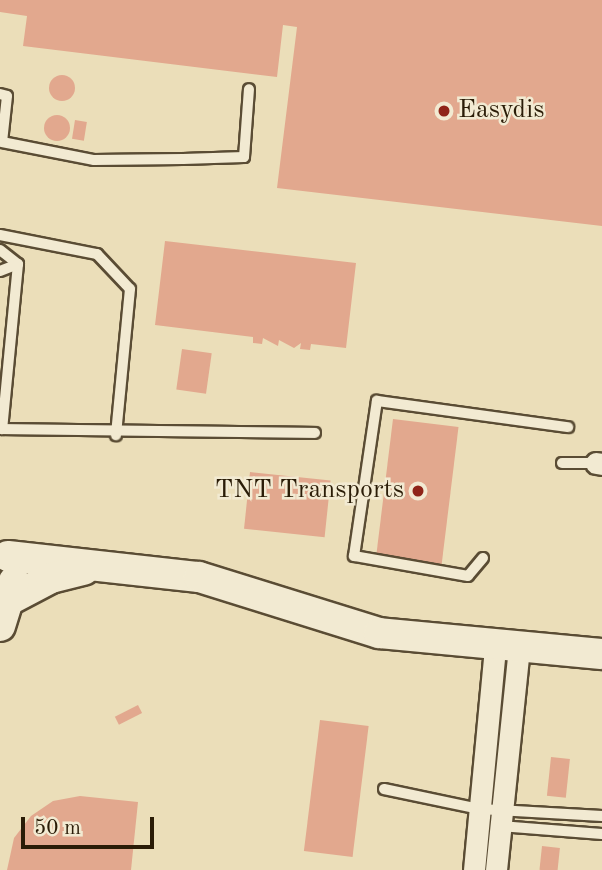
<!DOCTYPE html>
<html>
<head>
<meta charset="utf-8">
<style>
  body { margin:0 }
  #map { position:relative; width:602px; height:870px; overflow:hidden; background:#ebdeb9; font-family:"Old Standard TT",serif }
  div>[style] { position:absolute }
  .building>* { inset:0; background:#e2a88e; transform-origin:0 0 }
  .round { border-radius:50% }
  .roads { filter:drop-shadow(2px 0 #5a4c34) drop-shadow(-2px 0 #5a4c34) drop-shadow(0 2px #5a4c34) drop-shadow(0 -2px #5a4c34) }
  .service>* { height:10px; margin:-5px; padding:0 5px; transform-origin:5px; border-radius:5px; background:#f2ead2 }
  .minor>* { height:21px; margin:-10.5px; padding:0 10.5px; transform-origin:10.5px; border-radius:10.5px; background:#f2ead2 }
  .secondary>* { height:30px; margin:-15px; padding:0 15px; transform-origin:15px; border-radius:15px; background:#f2ead2 }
  .dots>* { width:19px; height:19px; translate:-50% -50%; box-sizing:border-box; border:4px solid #f2ead2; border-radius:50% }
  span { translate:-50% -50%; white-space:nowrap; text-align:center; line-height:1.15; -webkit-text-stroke:5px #f2ead2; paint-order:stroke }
  .poi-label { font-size:26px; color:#2a1c07 }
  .left { translate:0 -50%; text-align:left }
  .right { translate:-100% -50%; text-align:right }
  .scale { position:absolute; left:21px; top:817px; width:133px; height:32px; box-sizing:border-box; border:4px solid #2a1c07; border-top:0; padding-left:9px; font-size:21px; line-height:24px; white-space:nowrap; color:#2a1c07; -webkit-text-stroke:5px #f2ead2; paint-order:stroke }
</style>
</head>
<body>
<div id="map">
  <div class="building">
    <div style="clip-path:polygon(0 0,602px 0,602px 226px,277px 188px,297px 27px,283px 25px,277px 77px,23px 46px,27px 16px,0 12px)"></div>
    <div class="round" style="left:49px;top:75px;width:26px;height:26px"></div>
    <div class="round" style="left:44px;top:115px;width:26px;height:26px"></div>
    <div style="left:75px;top:120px;width:12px;height:19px;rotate:9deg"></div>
    <div style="clip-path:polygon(165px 241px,356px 263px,346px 348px,311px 344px,310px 350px,300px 349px,301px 343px,294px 348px,279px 340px,278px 346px,263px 338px,262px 344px,253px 343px,253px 337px,155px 325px)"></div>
    <div style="left:182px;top:349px;width:30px;height:41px;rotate:8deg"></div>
    <div style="left:393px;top:419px;width:66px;height:138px;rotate:7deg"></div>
    <div style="left:250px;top:472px;width:81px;height:57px;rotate:6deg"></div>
    <div style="left:138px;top:705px;width:9px;height:26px;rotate:63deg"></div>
    <div style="left:320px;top:720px;width:49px;height:132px;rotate:7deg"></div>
    <div style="left:551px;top:757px;width:19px;height:39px;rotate:6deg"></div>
    <div style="clip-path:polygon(80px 796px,138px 802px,131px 870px,7px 870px,14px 838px,31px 816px,53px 801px)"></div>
    <div style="left:542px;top:846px;width:18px;height:24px;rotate:6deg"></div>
  </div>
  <div class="roads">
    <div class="service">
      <div style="left:0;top:94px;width:7px;rotate:16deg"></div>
      <div style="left:7px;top:96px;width:46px;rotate:96.2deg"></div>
      <div style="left:2px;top:142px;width:94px;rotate:11.1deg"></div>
      <div style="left:94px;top:160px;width:89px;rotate:-0.6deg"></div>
      <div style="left:183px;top:159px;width:61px;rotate:-1.9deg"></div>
      <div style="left:244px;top:157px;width:68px;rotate:-85.8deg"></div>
      <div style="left:0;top:235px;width:99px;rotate:11.1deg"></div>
      <div style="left:97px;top:254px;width:48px;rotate:46.7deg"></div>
      <div style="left:130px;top:289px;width:147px;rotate:95.5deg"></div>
      <div style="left:0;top:250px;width:23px;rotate:38deg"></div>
      <div style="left:18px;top:264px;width:166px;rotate:95.5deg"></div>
      <div style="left:2px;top:429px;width:313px;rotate:0.7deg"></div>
      <div style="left:0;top:271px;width:19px;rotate:-21deg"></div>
      <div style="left:562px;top:463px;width:34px"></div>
      <div style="left:483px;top:558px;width:23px;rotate:130deg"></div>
      <div style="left:468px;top:576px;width:116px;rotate:-170deg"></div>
      <div style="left:354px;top:556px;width:157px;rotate:-81.6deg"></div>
      <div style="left:377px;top:401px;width:193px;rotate:7.8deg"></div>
      <div style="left:384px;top:789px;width:98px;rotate:11.8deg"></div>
      <div style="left:480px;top:809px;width:122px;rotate:3.3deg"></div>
      <div style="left:500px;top:826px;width:102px;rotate:4.5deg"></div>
    </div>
    <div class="minor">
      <div style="left:596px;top:463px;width:6px;rotate:9deg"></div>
      <div style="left:474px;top:870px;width:225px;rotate:-84.6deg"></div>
      <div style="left:496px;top:870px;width:222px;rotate:-84.1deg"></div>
    </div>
    <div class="secondary">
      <div style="left:8px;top:556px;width:192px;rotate:6.3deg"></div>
      <div style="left:199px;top:577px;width:189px;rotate:17.3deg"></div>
      <div style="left:379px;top:633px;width:224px;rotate:5.4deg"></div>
      <div style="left:13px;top:598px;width:43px;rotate:-27.8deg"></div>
      <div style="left:51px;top:578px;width:34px;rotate:-14deg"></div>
      <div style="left:0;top:626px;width:47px;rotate:-72.7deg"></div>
    </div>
  </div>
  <div class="dots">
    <div style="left:444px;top:111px;background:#8f2418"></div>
    <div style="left:418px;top:491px;background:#8f2418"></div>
  </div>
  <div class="poi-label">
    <span class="left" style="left:458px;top:111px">Easydis</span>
    <span class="right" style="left:404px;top:491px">TNT Transports</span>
  </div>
  <div class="scale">50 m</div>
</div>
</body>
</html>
